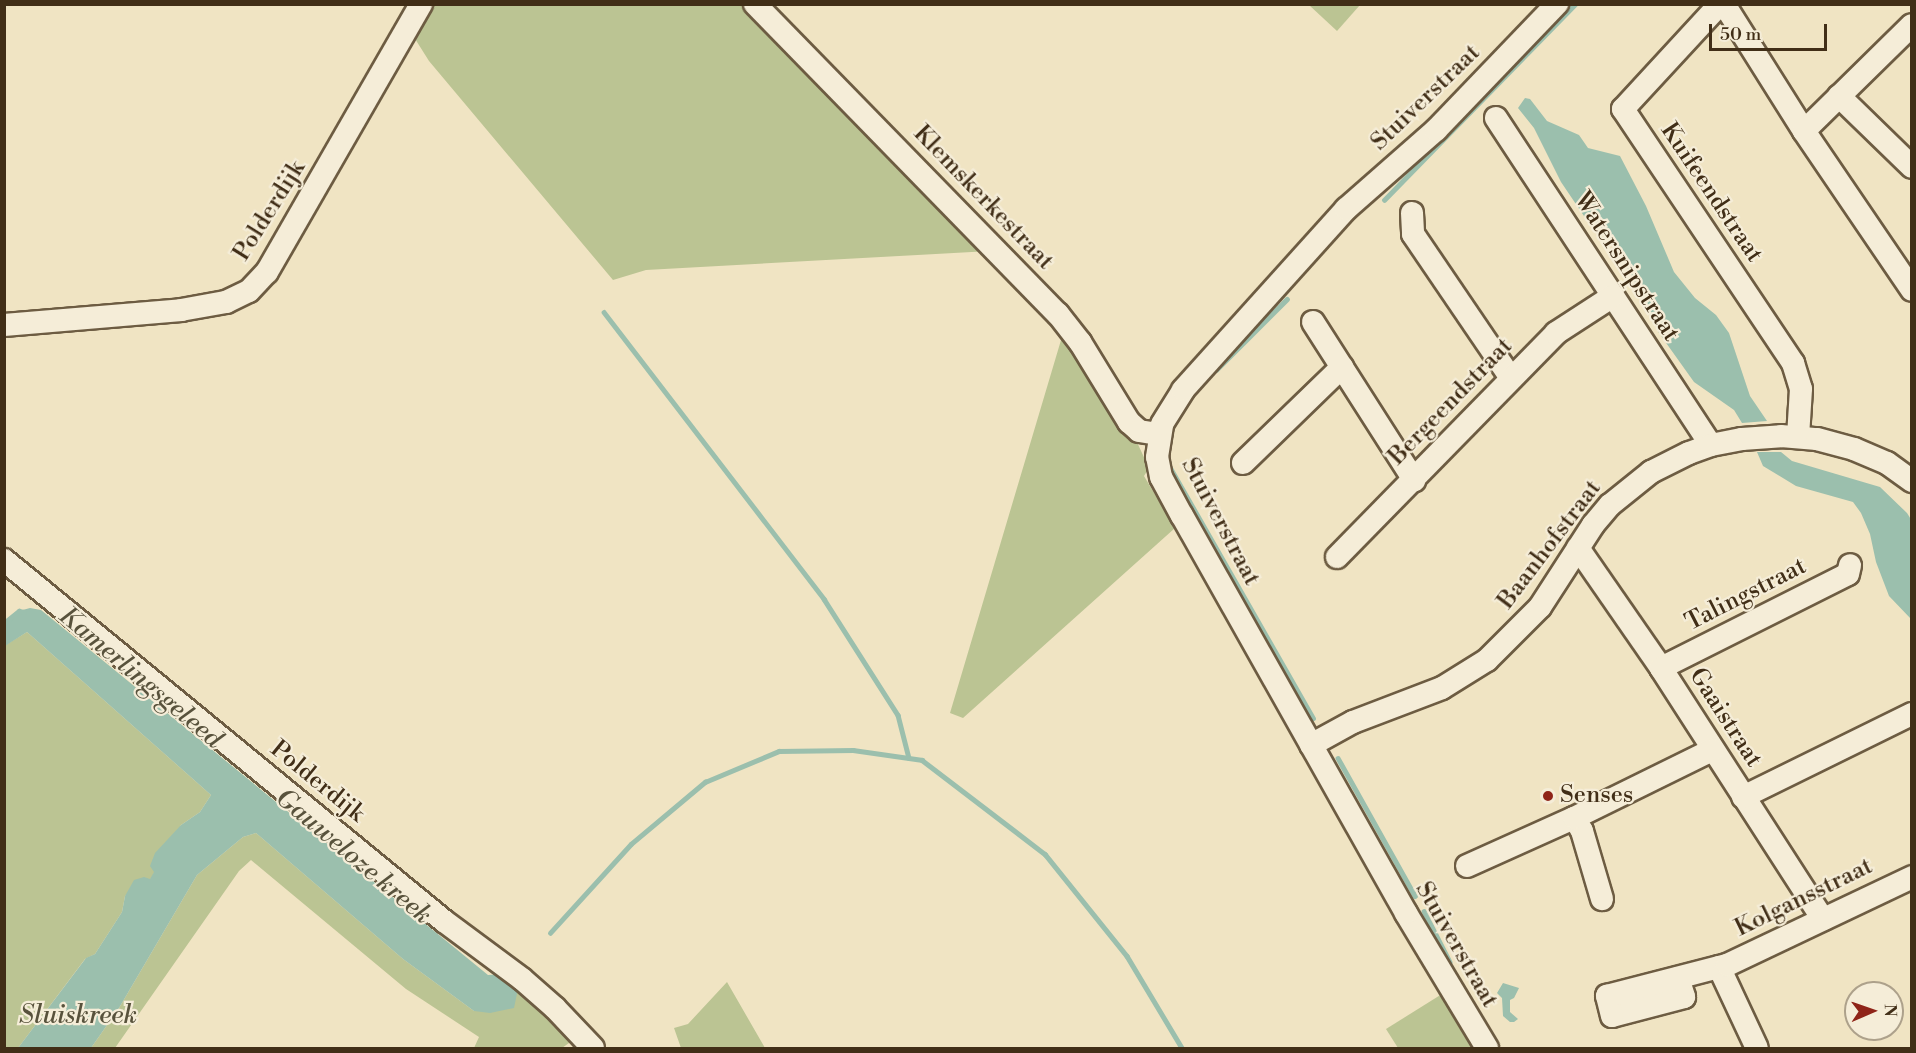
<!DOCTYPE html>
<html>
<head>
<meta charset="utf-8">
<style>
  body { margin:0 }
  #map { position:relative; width:1916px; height:1053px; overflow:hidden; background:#f0e4c3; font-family:"Libre Bodoni",serif }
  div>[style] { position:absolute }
  .green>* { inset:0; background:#bbc493 }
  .water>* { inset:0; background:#9bbfad }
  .stream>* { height:4.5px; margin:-2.25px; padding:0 2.25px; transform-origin:2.25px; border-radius:2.25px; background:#9bbfad }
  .roads { filter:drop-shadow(2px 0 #6d5c42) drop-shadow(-2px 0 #6d5c42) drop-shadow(0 2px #6d5c42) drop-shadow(0 -2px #6d5c42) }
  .minor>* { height:22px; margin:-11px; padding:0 11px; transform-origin:11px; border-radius:11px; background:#f5edd8 }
  .dots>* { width:16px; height:16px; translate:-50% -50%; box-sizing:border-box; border:3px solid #f5edd8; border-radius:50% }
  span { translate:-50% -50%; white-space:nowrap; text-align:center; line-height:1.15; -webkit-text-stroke:4.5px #f5edd8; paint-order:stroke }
  .street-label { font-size:24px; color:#412e17 }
  .poi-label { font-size:24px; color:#412e17 }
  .left { translate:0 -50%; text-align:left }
  .water-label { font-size:26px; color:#58523c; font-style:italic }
  .frame { position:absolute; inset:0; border:6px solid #412e17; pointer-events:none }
  .north { position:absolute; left:1844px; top:981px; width:60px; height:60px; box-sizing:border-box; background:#f5edd8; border:2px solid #ada18b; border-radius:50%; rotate:88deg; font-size:16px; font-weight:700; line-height:24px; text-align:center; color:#412e17 }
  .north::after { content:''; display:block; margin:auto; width:21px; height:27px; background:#8f2418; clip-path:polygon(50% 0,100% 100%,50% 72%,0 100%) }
  .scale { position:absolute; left:1709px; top:24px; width:118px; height:27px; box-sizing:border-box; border:3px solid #412e17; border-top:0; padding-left:8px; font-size:18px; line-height:21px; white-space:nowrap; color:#412e17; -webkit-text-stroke:4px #f5edd8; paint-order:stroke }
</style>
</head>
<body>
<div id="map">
  <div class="green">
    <div style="clip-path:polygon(428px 5px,746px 5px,990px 251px,646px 270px,613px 280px,429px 61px,412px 34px)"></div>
    <div style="clip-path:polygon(1309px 5px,1360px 5px,1337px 31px)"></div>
    <div style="clip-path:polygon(1064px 330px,1135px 438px,1149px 468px,1144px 476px,1175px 528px,963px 718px,950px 713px)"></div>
    <div style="clip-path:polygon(27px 632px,211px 795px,200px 812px,181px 825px,150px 880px,125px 896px,122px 912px,95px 954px,85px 959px,18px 1048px,4px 1048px,4px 646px)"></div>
    <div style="clip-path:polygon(256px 833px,403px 959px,474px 1011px,519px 984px,576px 1038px,562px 1048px,474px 1048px,479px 1037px,406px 989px,251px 860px,239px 871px,115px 1048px,91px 1048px,119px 1008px,197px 875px,243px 837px)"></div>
    <div style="clip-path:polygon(727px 982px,765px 1048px,681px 1048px,674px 1028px,688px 1024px)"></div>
    <div style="clip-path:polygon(1442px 994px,1477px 1048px,1398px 1048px,1386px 1029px)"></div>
  </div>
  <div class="water">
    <div style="clip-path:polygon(1525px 98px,1530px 99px,1547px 121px,1579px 135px,1588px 148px,1620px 156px,1646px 206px,1674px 272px,1695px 298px,1716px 315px,1729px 333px,1750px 396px,1767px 421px,1742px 423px,1734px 410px,1694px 382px,1659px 333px,1621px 255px,1608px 238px,1586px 219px,1561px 182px,1534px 128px,1518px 108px)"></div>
    <div style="clip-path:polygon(1757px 452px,1781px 452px,1792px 461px,1880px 487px,1907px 513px,1912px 521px,1911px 619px,1889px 596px,1876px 562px,1870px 534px,1861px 513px,1853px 502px,1796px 486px,1763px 466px)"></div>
    <div style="clip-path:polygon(30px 608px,41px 610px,488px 975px,505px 974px,519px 984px,514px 1008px,490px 1013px,474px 1011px,403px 959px,256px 833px,243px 837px,197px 875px,119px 1008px,91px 1048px,18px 1048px,86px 958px,95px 954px,122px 912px,125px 896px,134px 880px,144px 877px,150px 879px,154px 872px,150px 866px,155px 853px,181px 825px,200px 812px,211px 795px,27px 632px,5px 646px,5px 623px,19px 611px)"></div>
    <div style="clip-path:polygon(1503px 983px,1519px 988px,1514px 998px,1510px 1000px,1510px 1012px,1518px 1019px,1514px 1022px,1510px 1022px,1503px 1016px,1502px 998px,1497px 993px)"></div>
  </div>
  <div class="stream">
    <div style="left:1384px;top:200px;width:274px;rotate:-45.7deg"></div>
    <div style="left:604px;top:312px;width:362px;rotate:52.5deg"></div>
    <div style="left:824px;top:599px;width:138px;rotate:57.5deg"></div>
    <div style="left:898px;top:715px;width:44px;rotate:75.7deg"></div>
    <div style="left:1216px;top:370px;width:100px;rotate:-45deg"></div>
    <div style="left:1170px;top:467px;width:289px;rotate:60.3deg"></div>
    <div style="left:4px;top:623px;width:19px;rotate:-39deg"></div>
    <div style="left:19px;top:611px;width:5px;rotate:11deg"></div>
    <div style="left:1338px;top:758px;width:158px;rotate:60.8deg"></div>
    <div style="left:1424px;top:911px;width:57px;rotate:63deg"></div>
    <div style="left:550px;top:933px;width:120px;rotate:-47.7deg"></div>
    <div style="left:631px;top:844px;width:97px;rotate:-40deg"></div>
    <div style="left:705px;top:782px;width:80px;rotate:-22.7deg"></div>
    <div style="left:779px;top:751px;width:74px;rotate:-0.8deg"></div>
    <div style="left:853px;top:750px;width:70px;rotate:8.2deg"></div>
    <div style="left:922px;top:760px;width:155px;rotate:37.4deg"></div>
    <div style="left:1045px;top:854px;width:131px;rotate:51.2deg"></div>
    <div style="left:1127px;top:956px;width:107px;rotate:59.1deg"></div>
  </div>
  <div class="roads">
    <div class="minor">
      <div style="left:755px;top:4px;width:433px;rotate:45.7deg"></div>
      <div style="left:1058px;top:314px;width:36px;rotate:52deg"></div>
      <div style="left:1080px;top:342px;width:94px;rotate:58.5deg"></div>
      <div style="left:1129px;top:422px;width:13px;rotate:42deg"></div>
      <div style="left:1139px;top:431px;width:20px;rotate:9deg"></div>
      <div style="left:1720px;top:4px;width:143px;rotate:132.7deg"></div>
      <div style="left:1623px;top:109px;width:306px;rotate:56.2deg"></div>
      <div style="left:1793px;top:363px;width:27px;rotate:73deg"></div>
      <div style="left:1801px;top:389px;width:48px;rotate:93.6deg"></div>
      <div style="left:1724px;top:4px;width:150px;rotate:57.8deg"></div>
      <div style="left:1804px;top:131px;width:192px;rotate:55.8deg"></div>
      <div style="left:1839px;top:96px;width:102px;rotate:44.2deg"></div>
      <div style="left:1496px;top:118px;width:391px;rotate:56.7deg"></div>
      <div style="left:1804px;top:131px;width:151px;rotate:-44.5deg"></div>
      <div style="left:1412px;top:213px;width:21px;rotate:87deg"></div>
      <div style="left:1413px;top:234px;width:174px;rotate:55.8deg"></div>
      <div style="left:1313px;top:322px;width:188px;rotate:57.4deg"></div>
      <div style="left:4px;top:325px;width:178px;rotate:-4.8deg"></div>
      <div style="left:181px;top:310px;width:46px;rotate:-10.1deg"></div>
      <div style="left:226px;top:302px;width:25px;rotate:-26deg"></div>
      <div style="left:249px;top:291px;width:26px;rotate:-47deg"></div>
      <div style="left:267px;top:272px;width:309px;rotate:-60.1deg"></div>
      <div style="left:1243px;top:463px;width:138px;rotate:-44.1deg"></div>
      <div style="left:1578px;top:548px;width:146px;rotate:55.3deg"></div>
      <div style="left:1661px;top:668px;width:299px;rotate:57.2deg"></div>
      <div style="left:1337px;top:557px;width:313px;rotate:-45.6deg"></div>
      <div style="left:1556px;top:333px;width:68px;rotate:-33deg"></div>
      <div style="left:4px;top:560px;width:569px;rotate:39.37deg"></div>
      <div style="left:444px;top:921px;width:97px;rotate:36.6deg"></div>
      <div style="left:522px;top:979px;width:44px;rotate:41.3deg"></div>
      <div style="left:555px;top:1008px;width:55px;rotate:46.5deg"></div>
      <div style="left:1661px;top:668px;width:209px;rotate:-26.7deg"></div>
      <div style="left:1848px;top:574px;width:9px;rotate:-77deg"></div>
      <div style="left:1311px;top:745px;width:48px;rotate:-28.7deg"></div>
      <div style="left:1353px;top:722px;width:95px;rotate:-20.9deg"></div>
      <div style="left:1442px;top:688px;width:53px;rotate:-31.9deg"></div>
      <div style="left:1487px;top:660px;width:75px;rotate:-45deg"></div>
      <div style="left:1540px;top:607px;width:98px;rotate:-57.1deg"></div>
      <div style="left:1593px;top:525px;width:26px;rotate:-50deg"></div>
      <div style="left:1610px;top:505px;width:53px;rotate:-38.8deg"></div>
      <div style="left:1651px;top:472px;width:42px;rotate:-26.6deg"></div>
      <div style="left:1689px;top:453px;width:23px;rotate:-20deg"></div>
      <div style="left:1711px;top:445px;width:32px;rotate:-11deg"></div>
      <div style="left:1742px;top:439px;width:39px;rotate:-4deg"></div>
      <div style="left:1781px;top:436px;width:36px;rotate:5deg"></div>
      <div style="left:1817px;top:439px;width:38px;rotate:15deg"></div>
      <div style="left:1854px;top:449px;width:36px;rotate:23deg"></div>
      <div style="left:1887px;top:463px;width:31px;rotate:36deg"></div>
      <div style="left:1743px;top:797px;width:188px;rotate:-26.2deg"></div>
      <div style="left:1574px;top:818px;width:15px;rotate:58deg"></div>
      <div style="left:1582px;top:831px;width:71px;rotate:73.6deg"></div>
      <div style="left:1467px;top:866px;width:117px;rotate:-24.2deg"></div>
      <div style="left:1574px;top:818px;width:154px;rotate:-26.2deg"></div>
      <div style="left:1719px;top:967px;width:89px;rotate:64.9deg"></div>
      <div style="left:1678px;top:978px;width:20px;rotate:72deg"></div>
      <div style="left:1684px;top:997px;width:74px;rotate:165.2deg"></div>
      <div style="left:1612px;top:1016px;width:21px;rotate:-104deg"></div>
      <div style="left:1607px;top:996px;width:124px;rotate:-14.5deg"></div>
      <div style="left:1727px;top:965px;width:205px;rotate:-25.4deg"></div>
      <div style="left:1487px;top:1048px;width:157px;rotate:-121deg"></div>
      <div style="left:1406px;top:913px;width:456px;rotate:-119.4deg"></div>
      <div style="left:1182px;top:516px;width:44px;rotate:-118.3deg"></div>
      <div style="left:1161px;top:477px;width:20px;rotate:-101deg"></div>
      <div style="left:1157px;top:457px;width:33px;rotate:-81deg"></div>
      <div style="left:1162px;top:424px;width:40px;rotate:-58deg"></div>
      <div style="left:1183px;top:390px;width:244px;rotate:-48deg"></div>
      <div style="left:1346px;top:209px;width:120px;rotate:-41.3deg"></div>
      <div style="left:1436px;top:130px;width:175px;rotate:-46.2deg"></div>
    </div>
  </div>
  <div class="dots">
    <div style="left:1548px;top:796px;background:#8f2418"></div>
  </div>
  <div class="street-label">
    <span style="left:1426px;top:98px;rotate:-44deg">Stuiverstraat</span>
    <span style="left:1711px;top:193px;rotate:56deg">Kuifeendstraat</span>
    <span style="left:983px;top:198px;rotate:46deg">Klemskerkestraat</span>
    <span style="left:270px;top:211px;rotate:-58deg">Polderdijk</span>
    <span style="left:1626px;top:267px;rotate:57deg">Watersnipstraat</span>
    <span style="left:1451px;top:402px;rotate:-46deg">Bergeendstraat</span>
    <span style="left:1220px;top:522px;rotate:62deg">Stuiverstraat</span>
    <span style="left:1550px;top:545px;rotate:-53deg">Baanhofstraat</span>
    <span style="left:1746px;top:595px;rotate:-27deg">Talingstraat</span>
    <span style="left:1725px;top:718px;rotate:57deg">Gaaistraat</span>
    <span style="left:317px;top:782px;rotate:39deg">Polderdijk</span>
    <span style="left:1804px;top:898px;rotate:-26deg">Kolgansstraat</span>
    <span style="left:1456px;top:945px;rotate:60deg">Stuiverstraat</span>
  </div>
  <div class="poi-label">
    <span class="left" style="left:1560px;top:796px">Senses</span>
  </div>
  <div class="water-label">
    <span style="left:140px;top:678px;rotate:40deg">Kamerlingsgeleed</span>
    <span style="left:353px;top:857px;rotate:40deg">Gauweloze kreek</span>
    <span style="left:78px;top:1016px">Sluiskreek</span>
  </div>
  <div class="frame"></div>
  <div class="north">N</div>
  <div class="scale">50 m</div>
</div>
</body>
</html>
